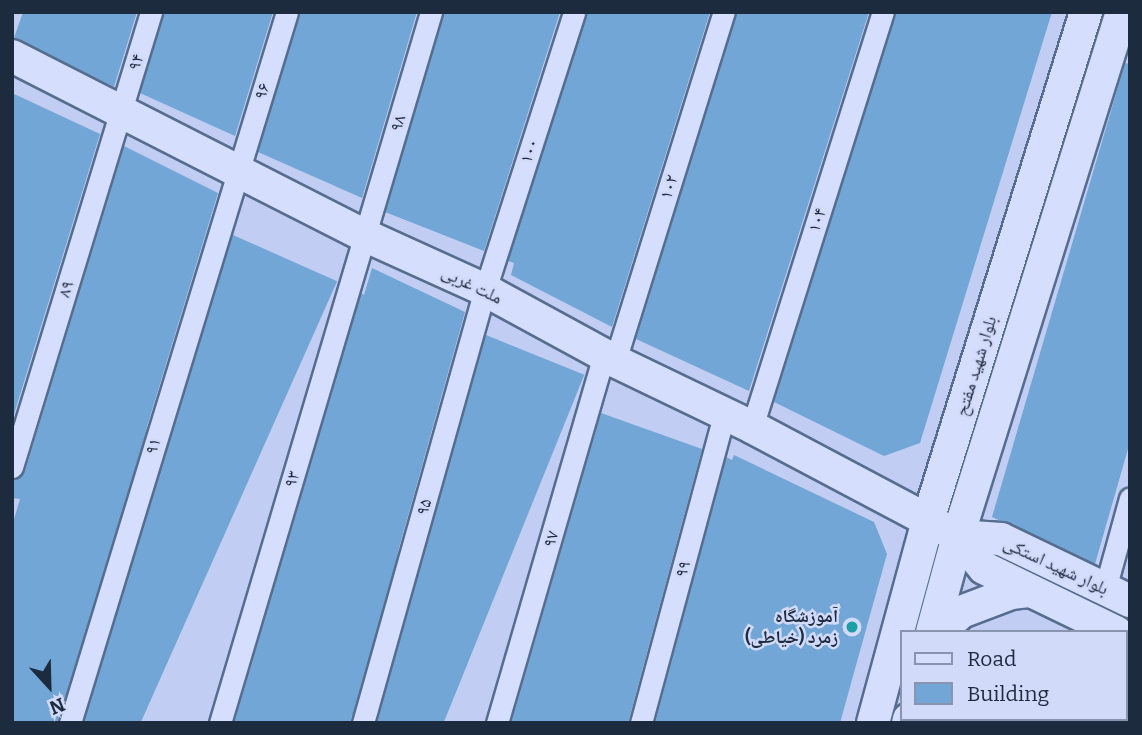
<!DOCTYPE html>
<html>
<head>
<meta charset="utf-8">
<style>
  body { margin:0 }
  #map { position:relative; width:1142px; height:735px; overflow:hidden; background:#c1cdf3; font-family:Bitter,"Noto Naskh Arabic",serif }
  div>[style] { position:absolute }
  .building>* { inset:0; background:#72a6d6; transform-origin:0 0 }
  .roads { filter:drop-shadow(2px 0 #566d8f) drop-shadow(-2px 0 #566d8f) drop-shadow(0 2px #566d8f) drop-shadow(0 -2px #566d8f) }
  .street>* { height:21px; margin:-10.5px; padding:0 10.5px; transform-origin:10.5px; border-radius:10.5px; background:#d5dffd }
  .secondary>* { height:32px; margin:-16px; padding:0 16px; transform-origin:16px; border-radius:16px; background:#d5dffd }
  .dots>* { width:19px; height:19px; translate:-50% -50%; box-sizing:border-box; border:4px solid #d2dafa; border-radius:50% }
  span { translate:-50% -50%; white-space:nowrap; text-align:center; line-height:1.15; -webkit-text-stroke:5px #d2dafa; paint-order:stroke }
  .street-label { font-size:18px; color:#1c2b3d }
  .poi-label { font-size:18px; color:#1c2b3d; font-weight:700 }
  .right { translate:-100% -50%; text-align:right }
  .frame { position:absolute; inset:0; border:14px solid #1c2b3d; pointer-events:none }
  .legend { position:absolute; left:900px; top:630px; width:228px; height:91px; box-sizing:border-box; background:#d2dafa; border:2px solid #8994ae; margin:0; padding:9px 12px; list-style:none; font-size:21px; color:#1c2b3d }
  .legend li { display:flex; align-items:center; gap:14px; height:35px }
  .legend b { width:35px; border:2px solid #8994ae }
  .north { position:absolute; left:14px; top:651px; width:70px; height:70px; -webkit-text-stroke:5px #d2dafa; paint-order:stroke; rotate:158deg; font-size:19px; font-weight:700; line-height:28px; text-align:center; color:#1c2b3d }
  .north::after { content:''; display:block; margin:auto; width:24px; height:32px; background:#1c2b3d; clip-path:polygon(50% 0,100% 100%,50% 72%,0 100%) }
</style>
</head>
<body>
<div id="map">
  <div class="building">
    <div style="clip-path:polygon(23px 12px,137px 12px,114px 87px,14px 38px)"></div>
    <div style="clip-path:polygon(164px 12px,273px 12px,235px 136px,140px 93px)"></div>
    <div style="clip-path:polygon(300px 12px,417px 12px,362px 198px,258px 152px)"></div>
    <div style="clip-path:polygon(444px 12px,560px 12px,484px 251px,385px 212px)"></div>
    <div style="clip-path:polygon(587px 12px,710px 12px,612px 327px,511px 275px,514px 263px,508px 261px)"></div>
    <div style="clip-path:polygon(737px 12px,869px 12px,749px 391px,636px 339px)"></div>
    <div style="clip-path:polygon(896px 12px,1052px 12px,920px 443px,884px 456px,774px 402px)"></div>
    <div style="clip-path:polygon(1125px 63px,1130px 64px,1130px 442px,1095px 564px,992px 517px)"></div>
    <div style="clip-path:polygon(12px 93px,100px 134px,12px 421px)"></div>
    <div style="clip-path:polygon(124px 146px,218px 193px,57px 723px,12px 723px,12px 526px,20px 499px,12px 498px,12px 480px,20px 477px,25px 471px)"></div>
    <div style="left:233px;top:235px;width:114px;height:510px;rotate:24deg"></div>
    <div style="clip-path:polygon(372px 268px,465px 312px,350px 723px,234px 723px,361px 293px,364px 295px)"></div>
    <div style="left:486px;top:335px;width:106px;height:403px;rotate:22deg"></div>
    <div style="clip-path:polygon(601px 413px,702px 449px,628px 723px,511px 723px)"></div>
    <div style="clip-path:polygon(734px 455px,874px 522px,887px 554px,840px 723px,655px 723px,726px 457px,732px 460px)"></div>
  </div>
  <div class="roads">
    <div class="street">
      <div style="left:615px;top:361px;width:366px;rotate:-72.7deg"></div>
      <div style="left:752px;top:427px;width:435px;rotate:-72.5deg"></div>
      <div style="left:12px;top:467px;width:476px;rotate:-73deg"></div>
      <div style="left:1105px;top:589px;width:94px;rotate:-74.6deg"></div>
      <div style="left:70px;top:723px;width:743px;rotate:-73.03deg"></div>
      <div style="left:220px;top:723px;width:742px;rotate:-73.47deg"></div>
      <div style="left:363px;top:723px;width:450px;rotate:-74.3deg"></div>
      <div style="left:485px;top:290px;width:292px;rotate:-72.2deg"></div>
      <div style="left:497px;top:723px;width:383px;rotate:-73.8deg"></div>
      <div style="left:641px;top:723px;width:318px;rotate:-74.9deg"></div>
      <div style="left:1067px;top:723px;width:4px;rotate:-76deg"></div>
    </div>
    <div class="secondary">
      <div style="left:12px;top:56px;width:395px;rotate:27deg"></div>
      <div style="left:364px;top:235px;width:133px;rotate:24.4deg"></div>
      <div style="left:485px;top:290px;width:148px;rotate:28.6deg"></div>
      <div style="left:615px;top:361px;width:152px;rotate:25.7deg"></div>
      <div style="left:752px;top:427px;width:233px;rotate:27.9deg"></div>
      <div style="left:958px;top:536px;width:43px;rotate:4deg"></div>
      <div style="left:1001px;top:539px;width:143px;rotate:25.7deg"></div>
      <div style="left:958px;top:536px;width:41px;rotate:50.9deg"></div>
      <div style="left:984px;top:568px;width:147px;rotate:25.9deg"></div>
      <div style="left:932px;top:632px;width:99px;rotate:-74.8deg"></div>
      <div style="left:958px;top:536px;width:549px;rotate:-72.62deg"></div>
      <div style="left:939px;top:632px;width:30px;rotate:-42deg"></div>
      <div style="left:961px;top:612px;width:53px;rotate:-20.8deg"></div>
      <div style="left:1011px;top:593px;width:20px;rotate:-6deg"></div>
      <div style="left:873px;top:723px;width:210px;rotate:-74.8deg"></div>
      <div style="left:928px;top:520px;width:532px;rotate:-72.72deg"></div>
      <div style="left:908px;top:723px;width:4px;rotate:-76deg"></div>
    </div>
  </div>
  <div class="dots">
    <div style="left:852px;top:627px;background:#1e9ea6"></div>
  </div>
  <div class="street-label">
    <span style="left:136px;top:62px;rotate:-73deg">۹۴</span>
    <span style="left:262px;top:91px;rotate:-72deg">۹۶</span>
    <span style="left:398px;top:123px;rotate:-73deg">۹۸</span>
    <span style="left:529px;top:151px;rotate:-72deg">۱۰۰</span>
    <span style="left:669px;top:187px;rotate:-73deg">۱۰۲</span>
    <span style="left:817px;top:220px;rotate:-72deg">۱۰۴</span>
    <span style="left:472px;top:285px;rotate:26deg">ملت غربی</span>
    <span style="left:66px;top:289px;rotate:-73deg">۸۹</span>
    <span style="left:976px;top:366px;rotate:-73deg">بلوار شهید مفتح</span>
    <span style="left:153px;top:446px;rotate:-73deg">۹۱</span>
    <span style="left:292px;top:479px;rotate:-73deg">۹۳</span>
    <span style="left:424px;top:507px;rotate:-74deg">۹۵</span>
    <span style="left:551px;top:539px;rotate:-74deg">۹۷</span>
    <span style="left:1056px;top:566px;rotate:25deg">بلوار شهید استکی</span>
    <span style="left:683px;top:569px;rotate:-75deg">۹۹</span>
  </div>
  <div class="poi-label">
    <span class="right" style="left:838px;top:627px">آموزشگاه<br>زمرد (خیاطی)</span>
  </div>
  <div class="frame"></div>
  <ul class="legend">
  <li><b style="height:9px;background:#d5dffd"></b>Road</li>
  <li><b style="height:19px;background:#72a6d6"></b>Building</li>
  </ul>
  <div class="north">N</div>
</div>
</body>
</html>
